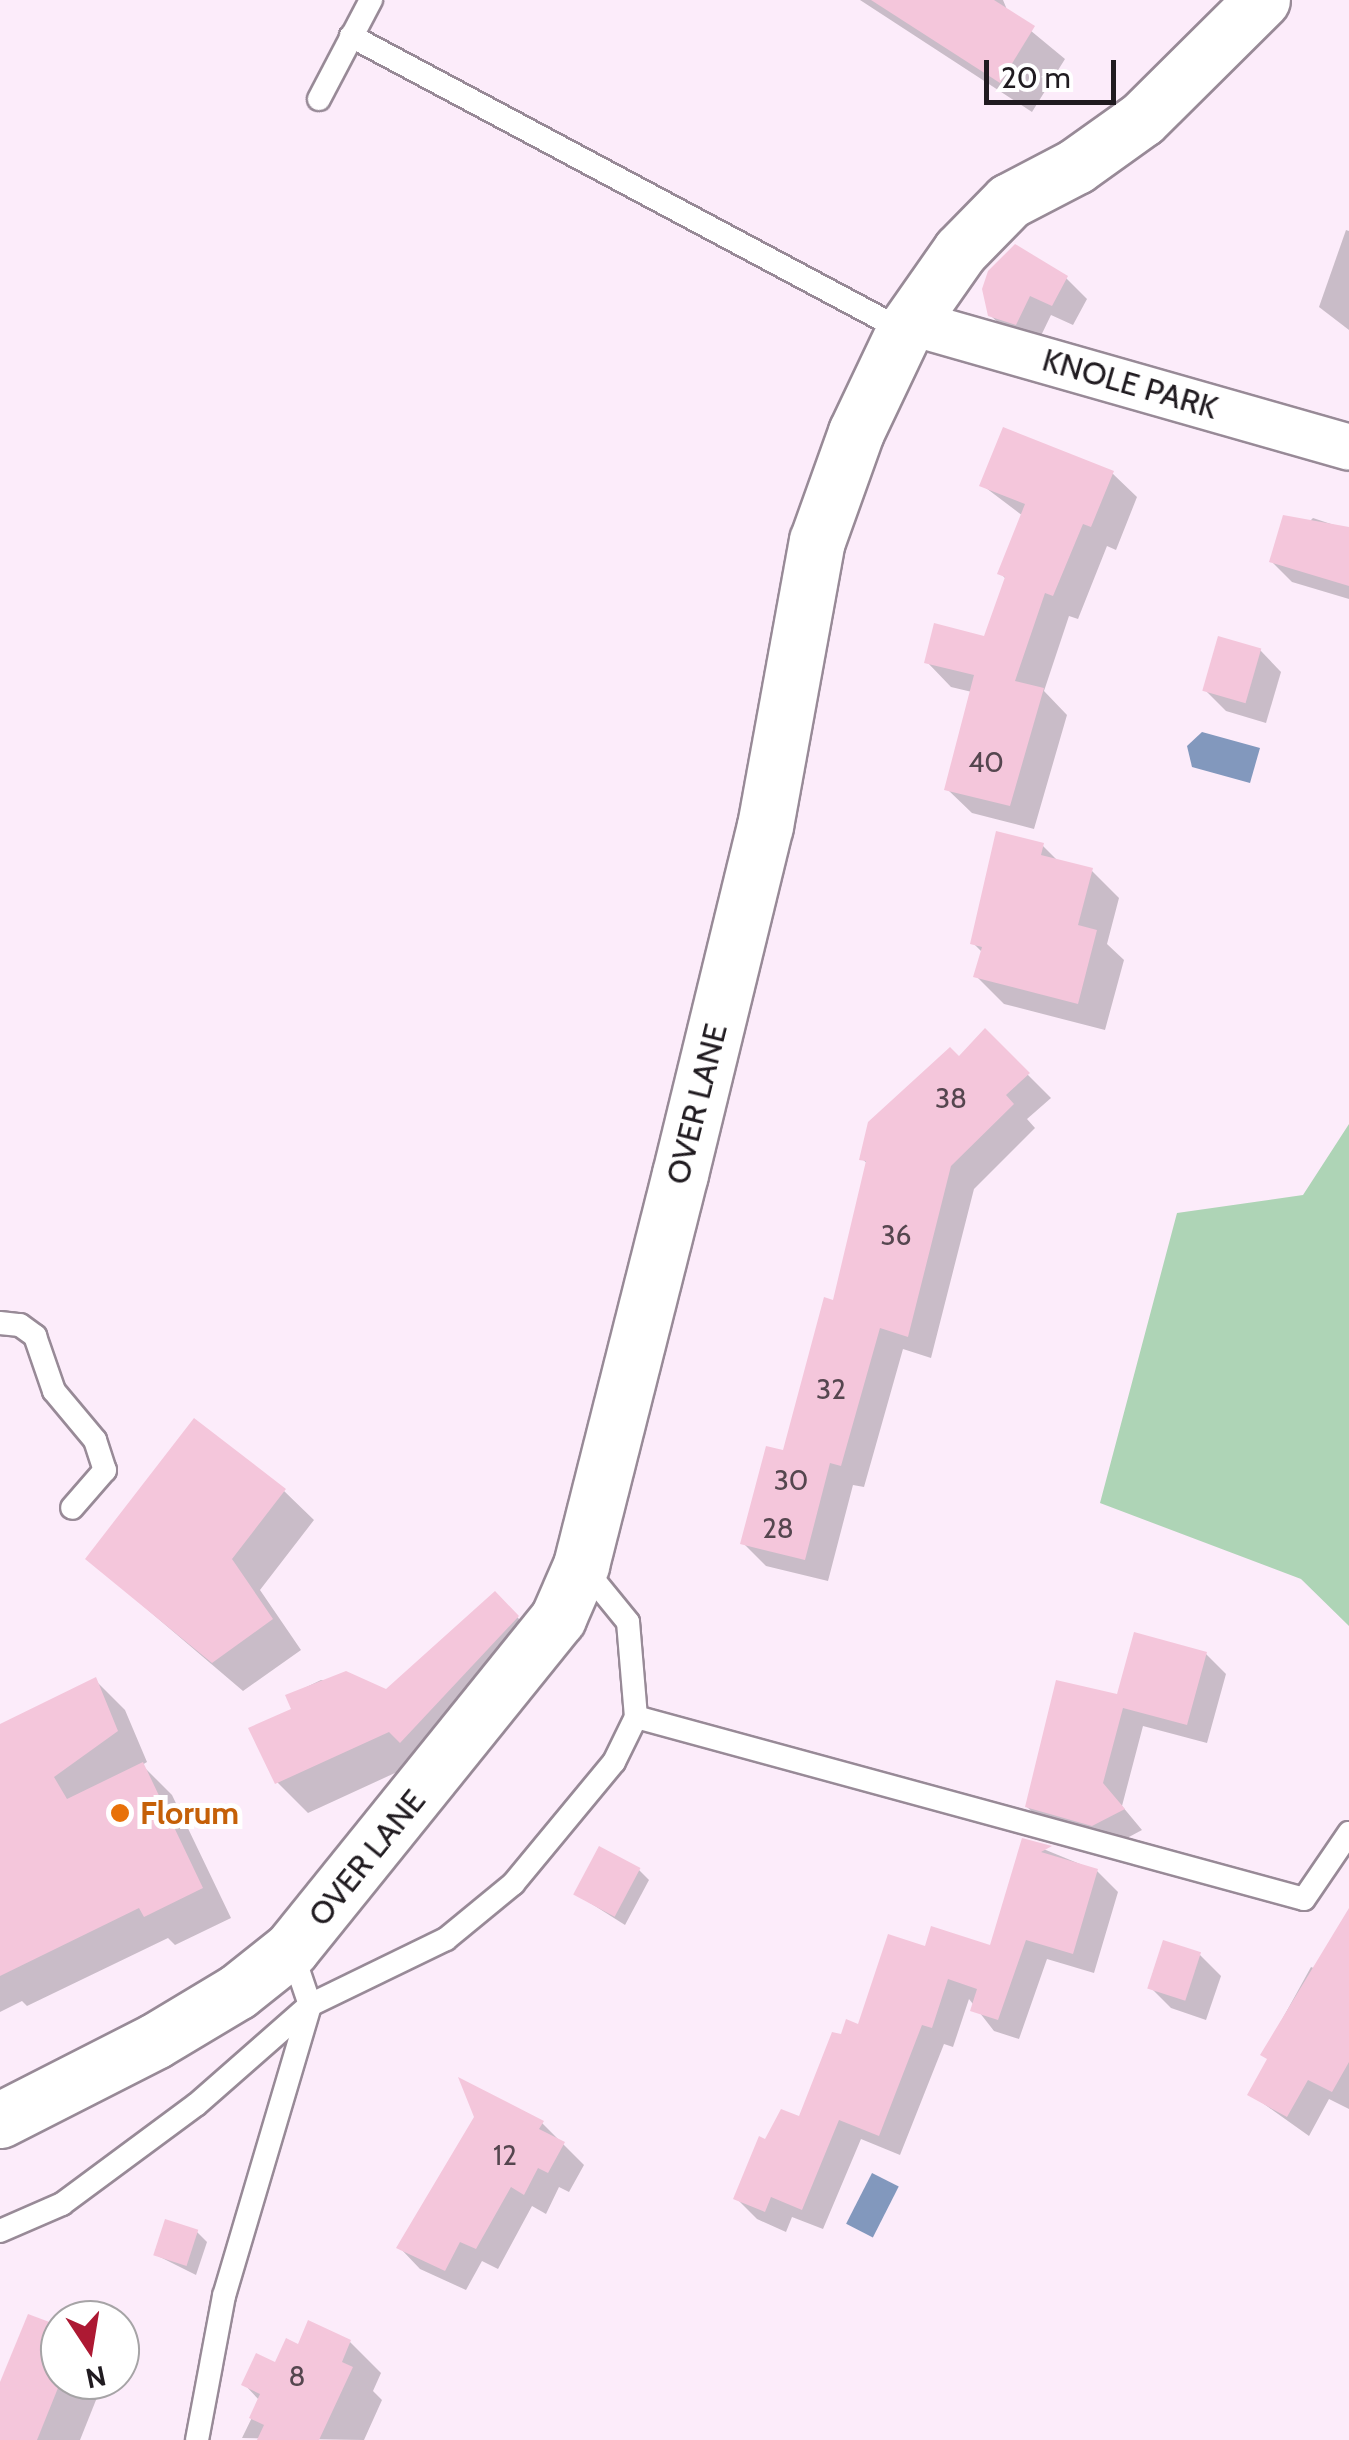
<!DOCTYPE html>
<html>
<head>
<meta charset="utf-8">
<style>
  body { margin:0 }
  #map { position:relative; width:1349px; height:2440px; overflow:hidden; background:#fcecfa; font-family:Cabin,sans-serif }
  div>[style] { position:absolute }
  .green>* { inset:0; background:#aed4b6 }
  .water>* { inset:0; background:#8298bd; transform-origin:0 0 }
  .shadow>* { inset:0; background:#0003 }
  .building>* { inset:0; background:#f4c6db; transform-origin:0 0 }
  .roads { filter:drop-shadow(2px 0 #988a97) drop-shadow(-2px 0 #988a97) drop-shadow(0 2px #988a97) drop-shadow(0 -2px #988a97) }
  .service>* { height:22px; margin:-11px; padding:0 11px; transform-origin:11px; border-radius:11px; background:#fff }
  .minor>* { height:45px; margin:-22.5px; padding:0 22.5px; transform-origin:22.5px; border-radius:22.5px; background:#fff }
  .tertiary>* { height:55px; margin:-27.5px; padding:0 27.5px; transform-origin:27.5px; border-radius:27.5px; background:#fff }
  .dots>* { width:28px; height:28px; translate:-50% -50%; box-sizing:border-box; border:5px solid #fff; border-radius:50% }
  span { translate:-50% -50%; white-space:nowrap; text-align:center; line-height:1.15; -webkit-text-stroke:10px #fff; paint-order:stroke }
  .number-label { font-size:28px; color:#55464f }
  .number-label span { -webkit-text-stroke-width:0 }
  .street-label { font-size:32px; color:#201b20 }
  .food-label { font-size:32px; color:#c56008; font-weight:700 }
  .left { translate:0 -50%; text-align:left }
  .north { position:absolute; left:40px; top:2300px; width:100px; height:100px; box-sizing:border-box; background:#fff; border:2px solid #a6a4a6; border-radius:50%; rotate:168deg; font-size:28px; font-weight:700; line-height:40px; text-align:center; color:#201b20 }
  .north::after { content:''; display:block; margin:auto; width:35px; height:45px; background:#ad1933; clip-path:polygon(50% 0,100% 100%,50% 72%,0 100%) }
  .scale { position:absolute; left:984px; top:60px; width:132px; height:45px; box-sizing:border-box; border:5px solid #201b20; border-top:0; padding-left:12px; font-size:30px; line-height:35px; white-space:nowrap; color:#201b20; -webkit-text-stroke:8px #fff; paint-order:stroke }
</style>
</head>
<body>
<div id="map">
  <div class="green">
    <div style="clip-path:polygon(1349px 1124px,1349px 1626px,1301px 1579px,1100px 1503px,1177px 1213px,1303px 1195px)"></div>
  </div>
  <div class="water">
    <div style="clip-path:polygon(1202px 732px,1260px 748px,1250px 783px,1192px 767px,1187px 746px)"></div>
    <div style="left:872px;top:2173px;width:30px;height:57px;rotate:27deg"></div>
  </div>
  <div class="shadow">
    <div style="clip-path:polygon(860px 0,1003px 0,1008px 12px,1065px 59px,1032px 112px)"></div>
    <div style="clip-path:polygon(1346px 230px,1349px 231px,1349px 330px,1319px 307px)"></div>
    <div style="clip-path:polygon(1066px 278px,1087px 299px,1073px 325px,1051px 315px,1037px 344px,1012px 336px,990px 315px)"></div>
    <div style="clip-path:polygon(1112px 473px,1137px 497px,1116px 550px,1107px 546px,1078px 619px,1069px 616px,1044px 691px,1067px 715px,1034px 829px,972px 813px,947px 789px,972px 692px,951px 687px,927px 662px,985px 639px,1007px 580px,1000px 573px,1023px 516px,982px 485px)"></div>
    <div style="clip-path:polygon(1313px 518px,1349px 530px,1349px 599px,1292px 582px,1271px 561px)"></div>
    <div style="clip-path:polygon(1260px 650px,1281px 672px,1266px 723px,1226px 711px,1205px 690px)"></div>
    <div style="clip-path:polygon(1043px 846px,1059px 862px,1091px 870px,1119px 898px,1107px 944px,1124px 960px,1105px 1030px,1004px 1004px,976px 976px,983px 953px,973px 943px)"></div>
    <div style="clip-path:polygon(985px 1032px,1051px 1098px,1027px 1119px,1035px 1128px,974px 1189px,931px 1358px,903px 1349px,864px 1487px,853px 1485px,828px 1581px,766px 1566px,743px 1543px,785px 1453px,835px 1303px,868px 1164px,862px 1159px)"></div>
    <div style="clip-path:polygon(284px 1491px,314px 1520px,260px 1590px,301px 1650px,243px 1691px,88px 1559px)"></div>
    <div style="clip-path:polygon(495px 1594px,548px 1649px,421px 1761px,308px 1813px,277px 1782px,294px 1710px,288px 1696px,321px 1680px,386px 1692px)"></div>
    <div style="clip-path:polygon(1206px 1654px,1226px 1674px,1207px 1743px,1143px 1726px,1122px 1806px,1142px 1830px,1114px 1845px,1048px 1827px,1027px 1807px,1119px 1697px)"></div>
    <div style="clip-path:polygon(95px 1680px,125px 1710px,147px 1762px,142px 1765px,172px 1795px,231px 1918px,175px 1945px,168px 1938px,27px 2006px,22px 2001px,0 2012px,0 1727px)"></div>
    <div style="clip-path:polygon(1024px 1841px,1097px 1871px,1118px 1892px,1094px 1973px,1047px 1959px,1019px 2039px,994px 2031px,969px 1999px,953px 2047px,944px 2044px,900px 2155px,861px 2139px,823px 2229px,792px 2217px,786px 2232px,757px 2219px,736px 2198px,766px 2142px,800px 2120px,842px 2037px,859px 2027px,926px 1949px,991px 1948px)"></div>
    <div style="clip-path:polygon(639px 1870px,649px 1880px,625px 1925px,576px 1894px)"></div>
    <div style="clip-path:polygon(1349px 1936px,1349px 2109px,1329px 2099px,1309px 2136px,1250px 2094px,1269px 2060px,1263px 2054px,1311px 1967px,1318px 1970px)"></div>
    <div style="clip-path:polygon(1200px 1955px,1221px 1976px,1206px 2020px,1171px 2008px,1150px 1987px)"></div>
    <div style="clip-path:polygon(542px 2123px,584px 2165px,569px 2192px,559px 2187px,546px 2214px,532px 2206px,498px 2269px,482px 2261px,466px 2290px,420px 2269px,400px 2248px)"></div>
    <div style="clip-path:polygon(197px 2232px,207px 2242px,196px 2275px,156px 2255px)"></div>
    <div style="clip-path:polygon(60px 2329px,60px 2380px,104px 2380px,80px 2440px,0 2440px,0 2389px)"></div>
    <div style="clip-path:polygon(350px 2342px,381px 2373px,373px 2391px,382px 2400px,364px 2440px,242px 2438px,260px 2401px,244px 2384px,300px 2347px)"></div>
  </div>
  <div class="building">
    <div style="clip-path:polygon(871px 0,994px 0,1035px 26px,1000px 83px)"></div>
    <div style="clip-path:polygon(1015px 244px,1068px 276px,1052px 306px,1030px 296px,1016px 325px,988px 316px,982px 289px,988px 271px)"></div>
    <div style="clip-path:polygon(1003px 427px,1114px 471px,1091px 527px,1083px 524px,1053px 596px,1045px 593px,1015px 681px,1044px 688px,1010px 806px,944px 790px,974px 675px,924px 663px,934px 623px,984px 636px,1005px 577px,997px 574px,1025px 504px,979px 486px)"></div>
    <div style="clip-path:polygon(1283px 515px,1349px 527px,1349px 586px,1269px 562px)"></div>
    <div style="left:1218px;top:636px;width:45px;height:57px;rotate:16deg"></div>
    <div style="clip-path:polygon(996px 831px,1044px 843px,1041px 855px,1093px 868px,1078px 925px,1097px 930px,1078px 1004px,973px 977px,982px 947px,970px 944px)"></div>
    <div style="clip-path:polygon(985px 1028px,1030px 1073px,1006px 1095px,1014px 1104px,951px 1166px,908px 1337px,880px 1328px,841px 1466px,830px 1463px,805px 1560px,740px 1544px,766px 1446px,783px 1450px,824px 1297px,833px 1300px,866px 1161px,859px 1160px,868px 1122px,950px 1047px,959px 1056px)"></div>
    <div style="clip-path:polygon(194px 1418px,286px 1489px,232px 1559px,273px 1619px,212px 1663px,85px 1559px)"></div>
    <div style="clip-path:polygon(495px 1591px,519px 1616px,400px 1743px,389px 1732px,275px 1784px,248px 1728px,291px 1709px,285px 1695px,346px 1671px,386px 1689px)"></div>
    <div style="clip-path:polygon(1134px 1632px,1207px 1652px,1187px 1725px,1123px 1708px,1103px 1783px,1125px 1809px,1092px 1826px,1025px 1807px,1056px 1680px,1117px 1694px)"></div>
    <div style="clip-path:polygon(96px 1677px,118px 1731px,54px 1777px,67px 1799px,143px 1762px,203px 1888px,144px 1917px,139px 1908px,0 1976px,0 1724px)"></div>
    <div style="clip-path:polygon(1022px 1838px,1052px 1846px,1041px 1852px,1098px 1869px,1073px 1954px,1026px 1940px,998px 2020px,970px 2011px,977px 1989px,948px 1979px,932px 2028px,922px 2025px,879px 2136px,839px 2120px,802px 2210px,771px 2197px,765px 2212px,733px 2199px,759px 2136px,765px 2139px,781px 2109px,799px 2116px,832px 2032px,841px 2034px,846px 2019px,858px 2024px,888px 1934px,925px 1946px,931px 1926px,990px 1945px)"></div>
    <div style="left:599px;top:1846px;width:47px;height:55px;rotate:28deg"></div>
    <div style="clip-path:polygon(1349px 1908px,1349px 2062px,1332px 2092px,1308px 2080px,1287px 2117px,1247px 2095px,1267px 2059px,1260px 2055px)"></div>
    <div style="left:1163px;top:1940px;width:40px;height:51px;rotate:18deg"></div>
    <div style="clip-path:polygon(458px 2077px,544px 2121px,539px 2129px,565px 2142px,548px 2173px,538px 2168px,524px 2195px,511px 2187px,476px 2249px,460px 2242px,445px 2271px,396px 2248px,474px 2117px)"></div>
    <div style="left:165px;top:2219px;width:35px;height:38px;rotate:18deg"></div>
    <div style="clip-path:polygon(28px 2314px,60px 2326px,60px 2383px,37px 2440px,0 2440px,0 2382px)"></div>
    <div style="clip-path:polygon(308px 2320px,351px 2340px,342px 2362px,353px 2367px,319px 2440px,257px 2440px,264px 2425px,249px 2418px,260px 2394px,241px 2385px,256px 2353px,275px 2362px,286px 2338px,298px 2344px)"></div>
  </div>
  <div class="roads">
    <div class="service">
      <div style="left:351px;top:36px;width:627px;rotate:28.08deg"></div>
      <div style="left:319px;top:99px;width:112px;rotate:-62.3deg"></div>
      <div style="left:0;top:1323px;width:20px;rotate:6deg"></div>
      <div style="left:20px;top:1325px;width:19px;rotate:36deg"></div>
      <div style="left:35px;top:1336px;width:58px;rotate:70.9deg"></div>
      <div style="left:54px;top:1391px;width:64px;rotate:50.1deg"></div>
      <div style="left:95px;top:1440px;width:32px;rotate:72deg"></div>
      <div style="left:105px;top:1470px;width:50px;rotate:131deg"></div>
      <div style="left:636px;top:1717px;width:692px;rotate:15.24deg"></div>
      <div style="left:1304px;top:1899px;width:80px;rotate:-55.7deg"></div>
      <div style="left:0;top:2231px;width:68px;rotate:-23.5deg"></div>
      <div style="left:62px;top:2204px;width:167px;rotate:-36.5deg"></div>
      <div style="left:196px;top:2105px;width:152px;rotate:-41.3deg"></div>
      <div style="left:310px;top:2005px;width:151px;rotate:-25.9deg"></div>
      <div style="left:446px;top:1939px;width:87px;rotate:-39.4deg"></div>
      <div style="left:513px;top:1884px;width:158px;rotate:-50.4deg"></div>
      <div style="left:614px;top:1762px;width:50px;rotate:-63.9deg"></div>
      <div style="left:636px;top:1717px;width:95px;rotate:-94.8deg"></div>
      <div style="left:628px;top:1622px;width:70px;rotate:-129.2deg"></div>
      <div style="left:197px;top:2440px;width:147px;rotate:-79.4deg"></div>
      <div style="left:224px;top:2296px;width:303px;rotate:-73.5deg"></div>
      <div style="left:310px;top:2005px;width:59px;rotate:-108.7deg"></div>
    </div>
    <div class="minor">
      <div style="left:911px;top:322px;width:455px;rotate:15.9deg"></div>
    </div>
    <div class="tertiary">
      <div style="left:0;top:2120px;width:174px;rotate:-27deg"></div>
      <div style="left:155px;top:2041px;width:96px;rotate:-30.9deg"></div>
      <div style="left:237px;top:1992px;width:69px;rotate:-38.5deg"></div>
      <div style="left:291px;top:1949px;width:425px;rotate:-51.1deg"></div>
      <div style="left:558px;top:1618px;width:58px;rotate:-66.5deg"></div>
      <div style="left:581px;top:1565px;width:403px;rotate:-75.8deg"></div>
      <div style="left:680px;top:1174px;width:358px;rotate:-76.3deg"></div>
      <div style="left:765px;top:826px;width:290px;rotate:-79.7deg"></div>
      <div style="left:817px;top:541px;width:116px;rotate:-70.3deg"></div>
      <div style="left:856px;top:432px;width:112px;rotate:-64.6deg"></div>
      <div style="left:904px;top:331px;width:98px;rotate:-55deg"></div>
      <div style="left:960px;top:251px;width:70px;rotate:-45.6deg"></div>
      <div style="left:1009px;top:201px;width:76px;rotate:-27.6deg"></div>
      <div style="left:1076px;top:166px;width:81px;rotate:-35.5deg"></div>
      <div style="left:1142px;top:119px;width:169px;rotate:-44.8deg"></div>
    </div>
  </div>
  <div class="dots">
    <div style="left:120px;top:1813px;background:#e8710a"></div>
  </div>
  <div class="number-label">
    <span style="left:986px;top:762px">40</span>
    <span style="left:951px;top:1098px">38</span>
    <span style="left:896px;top:1235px">36</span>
    <span style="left:831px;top:1389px">32</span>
    <span style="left:791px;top:1480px">30</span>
    <span style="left:778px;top:1528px">28</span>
    <span style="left:505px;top:2155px">12</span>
    <span style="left:297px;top:2376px">8</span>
  </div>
  <div class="street-label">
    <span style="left:1130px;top:384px;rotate:16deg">KNOLE PARK</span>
    <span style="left:697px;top:1104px;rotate:-76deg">OVER LANE</span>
    <span style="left:367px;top:1858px;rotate:-51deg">OVER LANE</span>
  </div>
  <div class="food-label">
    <span class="left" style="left:140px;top:1813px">Florum</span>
  </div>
  <div class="north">N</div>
  <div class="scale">20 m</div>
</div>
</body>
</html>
